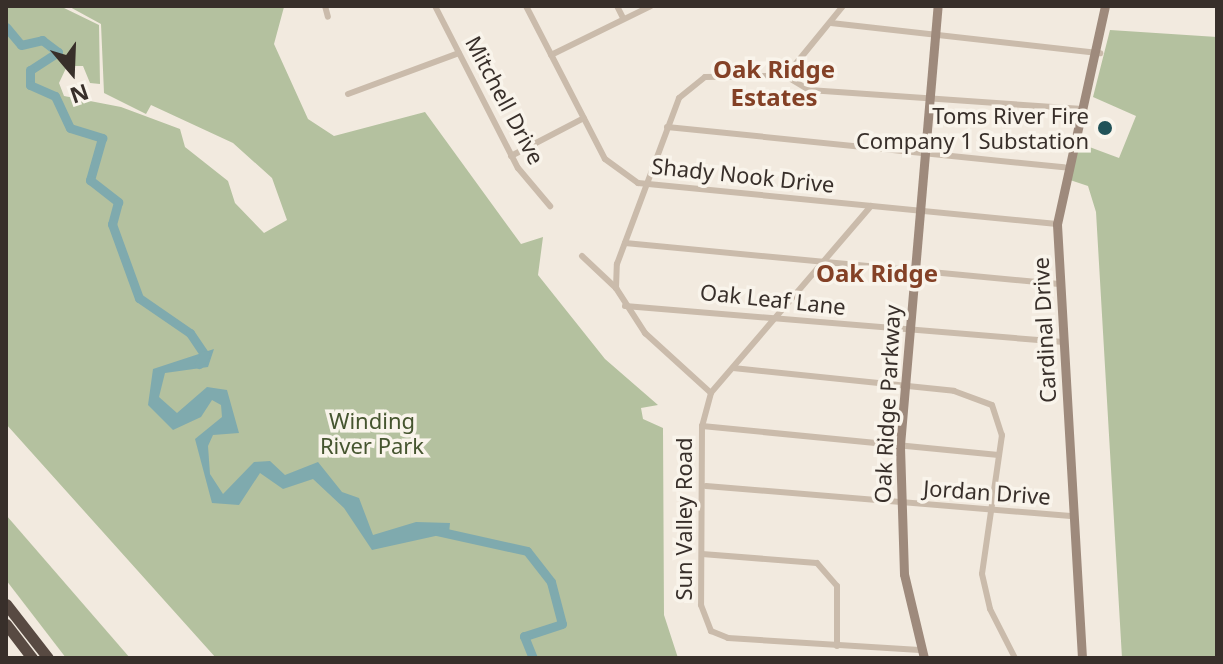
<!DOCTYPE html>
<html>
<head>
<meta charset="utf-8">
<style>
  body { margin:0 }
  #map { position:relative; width:1223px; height:664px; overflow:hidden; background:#f2eadf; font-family:"Noto Sans",sans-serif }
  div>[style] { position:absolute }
  .green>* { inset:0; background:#b4c19f }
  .water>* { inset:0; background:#7faaae }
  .river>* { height:9px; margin:-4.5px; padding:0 4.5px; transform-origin:4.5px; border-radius:4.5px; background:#7faaae }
  .street>* { height:6px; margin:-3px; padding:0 3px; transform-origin:3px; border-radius:3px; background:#cabbab }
  .secondary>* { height:9px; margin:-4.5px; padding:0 4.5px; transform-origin:4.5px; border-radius:4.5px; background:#9e8a7c }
  .highway>* { height:11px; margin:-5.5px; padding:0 5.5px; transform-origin:5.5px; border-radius:5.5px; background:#584a42 }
  .dots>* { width:22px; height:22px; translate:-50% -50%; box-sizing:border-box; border:4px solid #f9f4eb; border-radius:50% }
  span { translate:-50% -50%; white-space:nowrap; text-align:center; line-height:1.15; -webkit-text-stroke:7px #f9f4eb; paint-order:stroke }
  .street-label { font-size:22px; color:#382f2a }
  .poi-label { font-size:22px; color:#382f2a }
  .right { translate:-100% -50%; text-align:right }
  .park-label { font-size:22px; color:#45552f }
  .neighbourhood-label { font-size:24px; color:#844126; font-weight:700 }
  .frame { position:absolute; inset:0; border:8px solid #382f2a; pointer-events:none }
  .north { position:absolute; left:32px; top:32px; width:80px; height:80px; -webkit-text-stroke:6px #f9f4eb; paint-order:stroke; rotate:161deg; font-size:22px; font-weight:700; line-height:32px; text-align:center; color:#382f2a }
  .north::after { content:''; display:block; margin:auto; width:28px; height:36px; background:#382f2a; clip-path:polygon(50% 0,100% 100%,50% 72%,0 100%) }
</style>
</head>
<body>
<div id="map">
  <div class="green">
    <div style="clip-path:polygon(6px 6px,60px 6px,99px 25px,100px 84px,90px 83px,83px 66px,67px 66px,59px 83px,64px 96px,121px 107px,180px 129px,185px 147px,228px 181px,235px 203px,264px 233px,287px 220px,272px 178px,233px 143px,151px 105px,146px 114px,104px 93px,101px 24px,68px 6px,295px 6px,284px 7px,274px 44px,308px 119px,334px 136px,425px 112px,521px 244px,543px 237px,538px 275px,605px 359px,658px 405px,641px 408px,643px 419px,663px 428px,664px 615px,678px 658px,216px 658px,6px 424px)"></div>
    <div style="clip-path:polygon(1110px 30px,1217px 37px,1217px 658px,1122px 658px,1096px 212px,1088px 186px,1067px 179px,1076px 142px,1119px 158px,1136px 116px,1093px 97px)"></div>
    <div style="clip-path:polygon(6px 515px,130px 658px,66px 658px,6px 580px)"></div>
  </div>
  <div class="water">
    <div style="clip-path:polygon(214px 349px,208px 367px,165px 373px,159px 397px,177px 413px,207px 387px,227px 390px,239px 433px,213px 435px,208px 446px,210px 474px,223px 494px,254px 462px,270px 461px,285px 475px,318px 462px,342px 492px,359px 498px,373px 535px,416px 522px,450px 523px,449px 533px,372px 550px,344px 508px,313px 479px,283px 489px,260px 473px,239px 505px,212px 503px,195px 439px,222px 417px,221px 405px,212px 400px,201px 417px,173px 430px,148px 405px,153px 369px)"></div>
  </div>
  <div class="river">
    <div style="left:6px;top:27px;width:23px;rotate:50deg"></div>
    <div style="left:21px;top:45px;width:22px;rotate:-13deg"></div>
    <div style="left:42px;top:40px;width:20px;rotate:37deg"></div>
    <div style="left:58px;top:52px;width:33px;rotate:147deg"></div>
    <div style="left:30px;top:70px;width:15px;rotate:90deg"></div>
    <div style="left:30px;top:85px;width:27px;rotate:24deg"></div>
    <div style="left:55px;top:96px;width:35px;rotate:65deg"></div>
    <div style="left:70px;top:128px;width:34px;rotate:17deg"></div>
    <div style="left:102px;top:138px;width:44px;rotate:105.9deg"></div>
    <div style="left:90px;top:180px;width:36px;rotate:38deg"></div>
    <div style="left:118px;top:202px;width:23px;rotate:105deg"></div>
    <div style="left:112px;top:224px;width:79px;rotate:70deg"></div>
    <div style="left:139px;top:298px;width:62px;rotate:34.5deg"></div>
    <div style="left:190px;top:333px;width:27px;rotate:56deg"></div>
    <div style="left:205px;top:355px;width:11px;rotate:124deg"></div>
    <div style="left:437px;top:531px;width:92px;rotate:12.5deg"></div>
    <div style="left:527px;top:551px;width:39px;rotate:52deg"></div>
    <div style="left:551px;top:582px;width:43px;rotate:75.3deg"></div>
    <div style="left:562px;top:624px;width:40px;rotate:162deg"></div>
    <div style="left:524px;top:636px;width:24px;rotate:68deg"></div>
  </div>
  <div class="street">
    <div style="left:325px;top:6px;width:11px;rotate:75deg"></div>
    <div style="left:435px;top:6px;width:182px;rotate:62.9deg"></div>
    <div style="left:518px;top:168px;width:50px;rotate:49.9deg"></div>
    <div style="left:526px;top:6px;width:172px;rotate:62.7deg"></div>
    <div style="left:605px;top:159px;width:41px;rotate:36deg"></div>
    <div style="left:638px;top:183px;width:421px;rotate:5.6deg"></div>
    <div style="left:617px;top:6px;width:13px;rotate:63deg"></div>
    <div style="left:831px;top:23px;width:271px;rotate:6.4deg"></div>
    <div style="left:551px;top:55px;width:111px;rotate:-26.1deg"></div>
    <div style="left:779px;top:72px;width:35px;rotate:31deg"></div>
    <div style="left:809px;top:90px;width:274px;rotate:4deg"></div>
    <div style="left:348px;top:94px;width:118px;rotate:-20.3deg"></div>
    <div style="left:667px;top:127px;width:399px;rotate:5.8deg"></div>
    <div style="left:511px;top:156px;width:82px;rotate:-27.5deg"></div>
    <div style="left:871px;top:206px;width:246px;rotate:130.6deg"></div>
    <div style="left:711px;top:393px;width:34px;rotate:105deg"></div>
    <div style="left:702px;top:426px;width:179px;rotate:90.3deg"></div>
    <div style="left:701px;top:605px;width:28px;rotate:69deg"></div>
    <div style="left:711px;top:631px;width:18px;rotate:22deg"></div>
    <div style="left:728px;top:638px;width:192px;rotate:3.6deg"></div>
    <div style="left:625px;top:243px;width:436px;rotate:5.4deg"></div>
    <div style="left:582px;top:256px;width:47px;rotate:43.3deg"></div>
    <div style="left:616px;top:288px;width:54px;rotate:57.2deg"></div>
    <div style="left:645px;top:333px;width:89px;rotate:42.3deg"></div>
    <div style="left:616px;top:288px;width:24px;rotate:-88deg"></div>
    <div style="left:617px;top:264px;width:177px;rotate:-69.5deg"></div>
    <div style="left:679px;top:98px;width:33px;rotate:-39deg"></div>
    <div style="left:705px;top:77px;width:62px;rotate:-0.9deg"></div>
    <div style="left:767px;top:76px;width:29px;rotate:-20deg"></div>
    <div style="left:794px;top:66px;width:77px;rotate:-50.8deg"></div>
    <div style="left:625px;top:306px;width:437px;rotate:4.7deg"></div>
    <div style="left:733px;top:368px;width:222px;rotate:5.9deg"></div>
    <div style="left:954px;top:391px;width:40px;rotate:20.2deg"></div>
    <div style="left:992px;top:405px;width:32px;rotate:72deg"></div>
    <div style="left:1002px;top:435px;width:140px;rotate:98.2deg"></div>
    <div style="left:982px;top:574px;width:36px;rotate:77deg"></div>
    <div style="left:990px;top:609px;width:55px;rotate:63deg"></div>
    <div style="left:702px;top:426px;width:298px;rotate:5.6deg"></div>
    <div style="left:706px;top:486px;width:369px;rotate:4.7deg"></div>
    <div style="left:702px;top:554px;width:115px;rotate:4.5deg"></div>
    <div style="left:817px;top:563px;width:30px;rotate:49deg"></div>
    <div style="left:837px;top:586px;width:60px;rotate:90deg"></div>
  </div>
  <div class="secondary">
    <div style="left:924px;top:658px;width:86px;rotate:-103.4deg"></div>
    <div style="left:904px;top:574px;width:129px;rotate:-91.8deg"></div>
    <div style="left:900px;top:445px;width:441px;rotate:-85.1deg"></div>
    <div style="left:1082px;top:658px;width:435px;rotate:-93.3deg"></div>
    <div style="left:1057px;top:224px;width:223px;rotate:-77.6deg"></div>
  </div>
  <div class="highway">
    <div style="left:6px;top:604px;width:68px;rotate:52.1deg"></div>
    <div style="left:6px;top:624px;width:43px;rotate:52.6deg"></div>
  </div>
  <div class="dots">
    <div style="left:1105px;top:128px;background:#215258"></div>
  </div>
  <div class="street-label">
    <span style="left:505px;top:100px;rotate:62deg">Mitchell Drive</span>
    <span style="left:743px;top:175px;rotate:6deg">Shady Nook Drive</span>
    <span style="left:773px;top:299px;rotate:6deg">Oak Leaf Lane</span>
    <span style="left:1044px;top:330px;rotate:-93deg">Cardinal Drive</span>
    <span style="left:887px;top:404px;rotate:-87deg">Oak Ridge Parkway</span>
    <span style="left:987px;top:492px;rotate:4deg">Jordan Drive</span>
    <span style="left:684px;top:519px;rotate:-90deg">Sun Valley Road</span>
  </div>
  <div class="poi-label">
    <span class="right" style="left:1089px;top:128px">Toms River Fire<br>Company 1 Substation</span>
  </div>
  <div class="park-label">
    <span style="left:372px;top:433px">Winding<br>River Park</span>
  </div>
  <div class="neighbourhood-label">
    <span style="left:774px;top:83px">Oak Ridge<br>Estates</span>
    <span style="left:877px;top:273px">Oak Ridge</span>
  </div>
  <div class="frame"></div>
  <div class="north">N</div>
</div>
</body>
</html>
